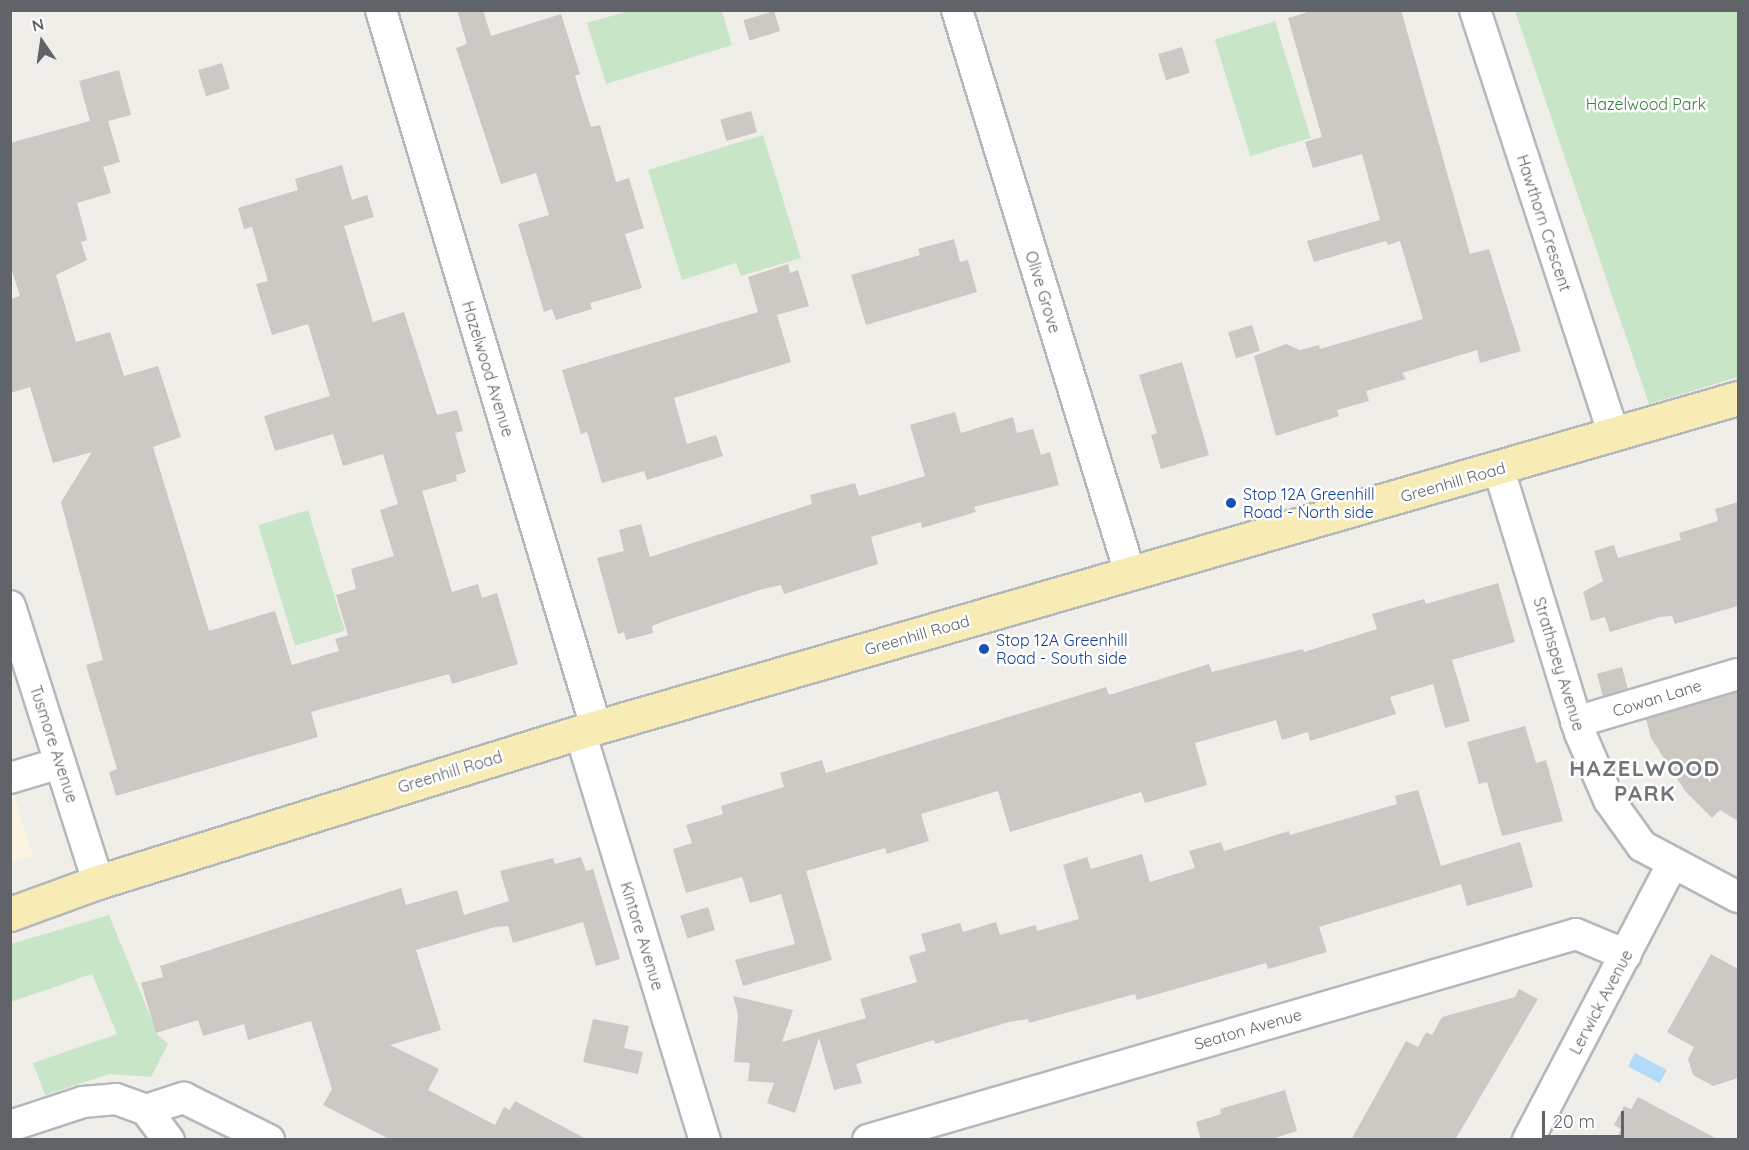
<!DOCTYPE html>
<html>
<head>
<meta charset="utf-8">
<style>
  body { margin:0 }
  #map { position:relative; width:1749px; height:1150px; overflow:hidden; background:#f0eee9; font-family:Quicksand,sans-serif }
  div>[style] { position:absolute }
  .commercial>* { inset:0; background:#fbf5e2 }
  .green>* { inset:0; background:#c9e5c8; transform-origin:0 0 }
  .water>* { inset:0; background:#b1dbf8; transform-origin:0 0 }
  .building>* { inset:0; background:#ccc9c5; transform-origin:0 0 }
  .roads { filter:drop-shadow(2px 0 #b5b8bb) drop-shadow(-2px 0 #b5b8bb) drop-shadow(0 2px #b5b8bb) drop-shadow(0 -2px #b5b8bb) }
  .minor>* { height:30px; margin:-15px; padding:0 15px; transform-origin:15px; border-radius:15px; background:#fff }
  .major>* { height:33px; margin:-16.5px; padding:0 16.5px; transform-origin:16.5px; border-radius:16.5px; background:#f8ecb6 }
  .dots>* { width:16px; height:16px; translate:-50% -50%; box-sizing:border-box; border:3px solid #fff; border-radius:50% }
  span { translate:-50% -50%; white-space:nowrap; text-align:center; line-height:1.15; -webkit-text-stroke:5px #fff; paint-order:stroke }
  .park-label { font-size:16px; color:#3d803f }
  .street-label { font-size:16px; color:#606367 }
  .transit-label { font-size:16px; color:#164399 }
  .left { translate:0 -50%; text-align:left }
  .district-label { font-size:22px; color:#717579; font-weight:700; letter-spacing:1.5px }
  .frame { position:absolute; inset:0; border:12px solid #606367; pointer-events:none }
  .north { position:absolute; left:12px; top:12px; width:60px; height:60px; -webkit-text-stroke:4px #fff; paint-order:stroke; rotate:347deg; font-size:16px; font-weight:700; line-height:24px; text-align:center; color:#606367 }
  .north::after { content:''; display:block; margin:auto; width:21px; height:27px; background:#606367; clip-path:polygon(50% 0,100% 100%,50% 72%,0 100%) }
  .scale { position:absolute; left:1542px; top:1111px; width:82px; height:27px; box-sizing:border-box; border:3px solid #606367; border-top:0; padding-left:8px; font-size:18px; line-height:21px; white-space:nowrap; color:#606367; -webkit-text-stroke:4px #fff; paint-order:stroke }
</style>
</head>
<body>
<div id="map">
  <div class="commercial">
    <div style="clip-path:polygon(10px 782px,33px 856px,11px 862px,10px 862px)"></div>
  </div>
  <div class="green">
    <div style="clip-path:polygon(628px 11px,722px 11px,732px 45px,606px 84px,587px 23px)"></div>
    <div style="clip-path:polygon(1515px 11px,1738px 11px,1738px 377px,1649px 404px)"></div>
    <div style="left:1275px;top:21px;width:122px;height:63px;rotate:73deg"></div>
    <div style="clip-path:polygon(763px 135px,801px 258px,741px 276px,736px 263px,682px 280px,648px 170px)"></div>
    <div style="left:308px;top:510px;width:126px;height:52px;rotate:73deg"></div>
    <div style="clip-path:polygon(109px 915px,158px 1035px,168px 1044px,151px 1077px,109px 1074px,45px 1095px,33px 1063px,117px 1034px,92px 974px,11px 1002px,11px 944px)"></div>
  </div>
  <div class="water">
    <div style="left:1635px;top:1053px;width:36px;height:15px;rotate:28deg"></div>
  </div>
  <div class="building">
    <div style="clip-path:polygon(457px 10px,483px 10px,491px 36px,561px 14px,580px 74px,575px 76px,591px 127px,600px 125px,616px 182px,629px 178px,644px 228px,625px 234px,642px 288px,590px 303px,592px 309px,556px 320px,552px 309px,544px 312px,518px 224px,549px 215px,536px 173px,501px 184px,456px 48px,467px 44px)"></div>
    <div style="clip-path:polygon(1315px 10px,1401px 10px,1470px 254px,1489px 249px,1521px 351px,1480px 363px,1477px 350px,1402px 373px,1406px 379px,1366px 391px,1369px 401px,1337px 410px,1339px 416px,1276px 436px,1254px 356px,1286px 344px,1300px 350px,1319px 345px,1320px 349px,1423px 319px,1400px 241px,1388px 245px,1386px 241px,1314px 262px,1307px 241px,1380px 220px,1362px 154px,1313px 168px,1305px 142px,1322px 137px,1288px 18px)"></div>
    <div style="left:774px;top:11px;width:21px;height:32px;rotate:73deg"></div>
    <div style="left:1182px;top:47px;width:27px;height:25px;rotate:73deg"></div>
    <div style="left:222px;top:63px;width:27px;height:25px;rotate:73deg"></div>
    <div style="clip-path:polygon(119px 70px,131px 115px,108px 121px,120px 162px,103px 167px,111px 193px,77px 203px,87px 240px,81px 242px,87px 260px,56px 275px,76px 342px,110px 332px,124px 376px,158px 366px,181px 437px,153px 447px,209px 631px,275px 611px,292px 665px,339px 651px,335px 639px,348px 635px,336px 595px,356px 589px,351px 569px,394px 556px,380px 510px,398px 504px,383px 454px,343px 466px,333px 434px,275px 451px,264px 416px,330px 396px,308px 324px,272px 335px,256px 284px,268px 281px,252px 227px,244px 229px,238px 208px,298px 190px,295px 179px,342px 165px,352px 200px,367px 195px,374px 217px,344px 226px,373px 322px,404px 312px,437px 415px,457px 410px,463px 431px,455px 433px,466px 472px,456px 475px,457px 481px,422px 491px,452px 592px,478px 584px,482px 598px,497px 593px,518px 664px,452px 684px,449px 674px,311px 712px,318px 737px,116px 796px,109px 772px,117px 769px,86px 665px,103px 660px,61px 502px,92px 452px,53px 463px,30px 387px,10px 393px,10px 299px,20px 296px,10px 265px,10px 143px,90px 121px,79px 81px)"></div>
    <div style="left:751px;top:111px;width:22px;height:32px;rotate:74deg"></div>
    <div style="clip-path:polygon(954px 239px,960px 262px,968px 260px,977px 292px,866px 325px,851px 275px,920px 255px,918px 249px)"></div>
    <div style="clip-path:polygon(788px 264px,790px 273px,798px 270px,809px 306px,777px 315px,791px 362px,674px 398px,687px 444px,716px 435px,723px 456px,647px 480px,644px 471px,602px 483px,587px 432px,581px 434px,562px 370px,758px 312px,748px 277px)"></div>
    <div style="left:1252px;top:325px;width:27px;height:25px;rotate:73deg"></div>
    <div style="clip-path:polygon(1182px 362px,1209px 455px,1161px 469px,1151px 435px,1157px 433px,1139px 375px)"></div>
    <div style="clip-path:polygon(955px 412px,961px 433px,1013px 417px,1017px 433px,1033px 429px,1041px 455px,1050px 452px,1059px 485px,974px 507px,976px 512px,922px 528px,921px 522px,871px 537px,878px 564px,784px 594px,781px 585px,763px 589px,667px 620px,652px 626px,653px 633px,626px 640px,624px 632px,618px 634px,597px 558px,624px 551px,619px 530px,641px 524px,650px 557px,812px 504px,810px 495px,855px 483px,859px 496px,925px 476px,910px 425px)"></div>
    <div style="clip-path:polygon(1738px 502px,1738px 606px,1675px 624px,1672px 616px,1660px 617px,1610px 632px,1605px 617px,1591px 621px,1583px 592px,1603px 581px,1594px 551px,1614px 545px,1618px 558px,1681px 540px,1679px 533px,1718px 521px,1715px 509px)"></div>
    <div style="clip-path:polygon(1498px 583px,1515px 642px,1452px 660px,1470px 721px,1445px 728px,1433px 684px,1390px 697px,1396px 714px,1310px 741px,1308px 732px,1282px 740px,1276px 720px,1195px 743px,1207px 785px,1145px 803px,1141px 792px,1010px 832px,998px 791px,921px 814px,929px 841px,887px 854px,885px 848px,806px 871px,832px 960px,743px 986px,735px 960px,795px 944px,781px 894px,750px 903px,742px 877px,686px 893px,673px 849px,692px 843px,686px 825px,723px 814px,721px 806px,784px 787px,780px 773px,822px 760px,826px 773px,1106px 687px,1109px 695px,1209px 664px,1212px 672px,1303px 649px,1304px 652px,1377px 629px,1372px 614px,1424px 599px,1426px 604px)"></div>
    <div style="left:1622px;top:667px;width:23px;height:26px;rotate:75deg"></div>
    <div style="clip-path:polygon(1738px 692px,1738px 821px,1720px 810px,1712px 818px,1685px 791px,1651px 738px,1646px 719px)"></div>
    <div style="clip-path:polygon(1525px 726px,1536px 763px,1546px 760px,1563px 821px,1502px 836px,1487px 782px,1479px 784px,1467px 742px)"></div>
    <div style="clip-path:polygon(1418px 790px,1441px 866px,1520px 842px,1533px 887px,1467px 906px,1461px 884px,1319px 927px,1327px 952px,1268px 969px,1266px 963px,1137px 1000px,1135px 994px,1029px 1023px,1028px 1019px,1009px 1022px,935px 1044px,934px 1040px,856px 1064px,862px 1083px,834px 1090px,819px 1038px,795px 1113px,767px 1103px,774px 1083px,748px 1081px,750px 1063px,734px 1062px,738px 1015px,733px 996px,793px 1010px,782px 1042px,866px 1018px,860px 999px,917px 982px,909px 956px,926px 951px,921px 934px,960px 923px,963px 932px,996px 922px,1000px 935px,1036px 925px,1037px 931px,1079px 919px,1063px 865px,1087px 857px,1091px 869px,1142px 854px,1150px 882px,1195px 868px,1189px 851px,1221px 842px,1224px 851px,1289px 831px,1290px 835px,1397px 804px,1395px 796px)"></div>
    <div style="clip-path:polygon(581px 857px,586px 871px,593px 869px,620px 959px,596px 966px,583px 922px,513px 943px,508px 926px,495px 927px,416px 950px,441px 1030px,390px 1045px,439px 1069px,428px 1090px,495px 1125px,504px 1107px,510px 1110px,515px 1101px,588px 1140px,391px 1140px,323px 1105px,332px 1089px,311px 1021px,248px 1040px,244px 1024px,203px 1036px,198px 1020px,156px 1033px,141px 983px,163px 977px,160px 966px,401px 888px,406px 905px,457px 890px,464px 915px,509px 901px,500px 871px,553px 858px,555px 864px)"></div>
    <div style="left:708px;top:907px;width:24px;height:29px;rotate:73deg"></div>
    <div style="clip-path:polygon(1711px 954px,1738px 969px,1738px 1078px,1713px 1086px,1693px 1075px,1688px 1059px,1694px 1047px,1667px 1032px)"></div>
    <div style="clip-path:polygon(1519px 989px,1538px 999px,1455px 1140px,1351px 1140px,1406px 1041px,1418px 1047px,1426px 1032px,1432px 1035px,1442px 1017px,1515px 997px)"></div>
    <div style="clip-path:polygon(593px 1019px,629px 1026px,624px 1048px,643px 1052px,638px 1074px,583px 1062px)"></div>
    <div style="clip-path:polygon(1285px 1090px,1297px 1131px,1268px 1140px,1201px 1140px,1196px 1122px,1221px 1114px,1220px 1109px)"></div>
    <div style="clip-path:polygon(1638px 1097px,1719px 1140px,1616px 1140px,1621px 1129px,1614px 1125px,1624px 1106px,1631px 1109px)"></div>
  </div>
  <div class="roads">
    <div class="minor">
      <div style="left:381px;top:10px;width:749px;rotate:73.31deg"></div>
      <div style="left:957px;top:10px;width:589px;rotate:72.92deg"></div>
      <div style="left:1475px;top:10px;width:447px;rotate:71.9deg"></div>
      <div style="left:1499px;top:470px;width:275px;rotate:72.9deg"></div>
      <div style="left:1580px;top:733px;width:73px;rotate:66.6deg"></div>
      <div style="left:1609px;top:800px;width:57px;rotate:54.3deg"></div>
      <div style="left:1642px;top:846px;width:109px;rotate:28deg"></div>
      <div style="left:10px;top:606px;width:290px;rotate:72.3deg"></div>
      <div style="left:1576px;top:722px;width:169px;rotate:-16.5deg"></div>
      <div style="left:580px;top:732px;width:427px;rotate:73deg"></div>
      <div style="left:10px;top:778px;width:52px;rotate:-16.7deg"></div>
      <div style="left:146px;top:1110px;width:40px;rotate:-18deg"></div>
      <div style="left:184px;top:1098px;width:95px;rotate:26.3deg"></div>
      <div style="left:10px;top:1126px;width:77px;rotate:-18.2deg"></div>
      <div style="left:83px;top:1102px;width:33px;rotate:-5deg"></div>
      <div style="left:116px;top:1099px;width:32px;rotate:20deg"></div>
      <div style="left:146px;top:1110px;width:38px;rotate:53deg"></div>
      <div style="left:868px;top:1140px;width:737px;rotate:-16.22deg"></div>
      <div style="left:1576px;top:934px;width:54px;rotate:22.8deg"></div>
      <div style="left:1528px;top:1140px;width:311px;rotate:-62.4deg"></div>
    </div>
    <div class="major">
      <div style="left:10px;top:914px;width:94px;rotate:-20deg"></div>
      <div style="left:98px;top:882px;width:505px;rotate:-17.29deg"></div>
      <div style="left:580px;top:732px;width:1205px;rotate:-16.09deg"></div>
    </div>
  </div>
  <div class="dots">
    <div style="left:1231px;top:503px;background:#1a4fb4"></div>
    <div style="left:984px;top:649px;background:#1a4fb4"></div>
  </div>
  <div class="park-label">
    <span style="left:1646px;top:104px">Hazelwood Park</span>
  </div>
  <div class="street-label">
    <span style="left:1544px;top:223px;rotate:72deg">Hawthorn Crescent</span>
    <span style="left:1043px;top:292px;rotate:73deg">Olive Grove</span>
    <span style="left:488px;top:369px;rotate:73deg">Hazelwood Avenue</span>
    <span style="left:1453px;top:482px;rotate:-16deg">Greenhill Road</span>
    <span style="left:917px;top:635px;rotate:-16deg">Greenhill Road</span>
    <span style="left:1559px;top:664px;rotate:73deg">Strathspey Avenue</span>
    <span style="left:1657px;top:698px;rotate:-17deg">Cowan Lane</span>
    <span style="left:54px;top:744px;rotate:72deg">Tusmore Avenue</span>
    <span style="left:450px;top:772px;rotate:-17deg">Greenhill Road</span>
    <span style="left:642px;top:936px;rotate:73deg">Kintore Avenue</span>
    <span style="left:1601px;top:1002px;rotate:-62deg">Lerwick Avenue</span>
    <span style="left:1248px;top:1029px;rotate:-16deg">Seaton Avenue</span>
  </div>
  <div class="transit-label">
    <span class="left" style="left:1243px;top:503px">Stop 12A Greenhill<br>Road - North side</span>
    <span class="left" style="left:996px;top:649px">Stop 12A Greenhill<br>Road - South side</span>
  </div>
  <div class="district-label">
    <span style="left:1645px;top:781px">HAZELWOOD<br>PARK</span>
  </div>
  <div class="frame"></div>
  <div class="north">N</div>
  <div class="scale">20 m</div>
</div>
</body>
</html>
